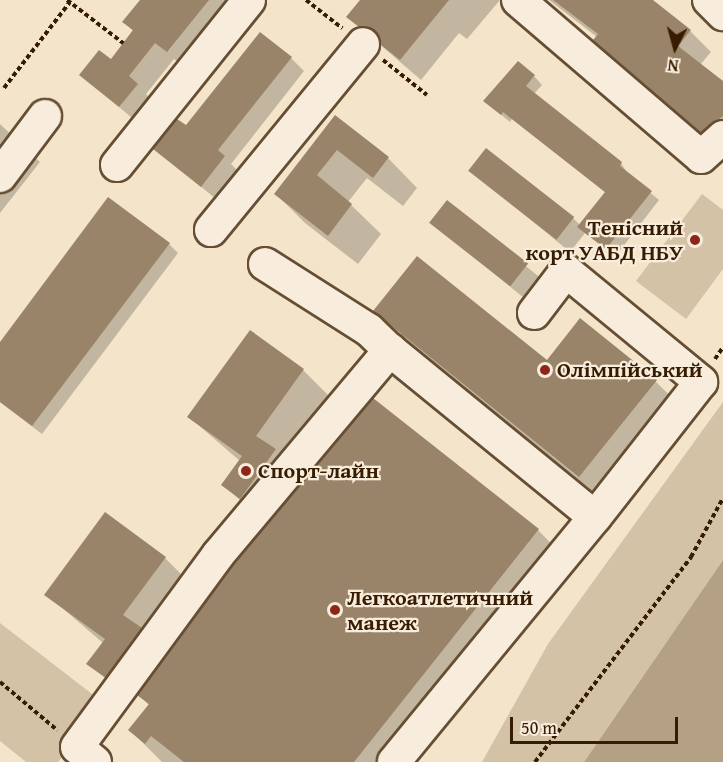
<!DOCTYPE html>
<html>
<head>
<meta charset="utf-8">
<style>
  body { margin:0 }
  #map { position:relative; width:723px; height:762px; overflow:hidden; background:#f4e4c9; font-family:"Gentium Book Plus",serif }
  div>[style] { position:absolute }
  .green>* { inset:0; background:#d4c2a7 }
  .water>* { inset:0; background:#b4a085 }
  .shadow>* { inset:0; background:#0003; transform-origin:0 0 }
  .building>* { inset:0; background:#998469; transform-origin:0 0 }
  .path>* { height:4px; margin-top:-2px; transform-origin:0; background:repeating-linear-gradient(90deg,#371c02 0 4.5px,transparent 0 7.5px) }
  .roads { filter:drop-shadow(2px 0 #664e34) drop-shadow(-2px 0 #664e34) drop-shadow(0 2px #664e34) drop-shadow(0 -2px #664e34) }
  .minor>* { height:32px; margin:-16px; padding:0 16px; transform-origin:16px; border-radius:16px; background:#f8eddc }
  .dots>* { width:16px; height:16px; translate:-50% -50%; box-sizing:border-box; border:3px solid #f8eddc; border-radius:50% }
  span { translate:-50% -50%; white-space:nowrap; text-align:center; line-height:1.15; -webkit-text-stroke:4.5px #f8eddc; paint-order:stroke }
  .poi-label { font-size:22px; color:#371c02; font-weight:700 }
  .right { translate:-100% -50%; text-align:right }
  .left { translate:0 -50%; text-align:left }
  .north { position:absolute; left:645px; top:18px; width:60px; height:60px; -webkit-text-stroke:4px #f8eddc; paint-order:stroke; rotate:186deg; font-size:16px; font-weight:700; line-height:24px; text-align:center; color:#371c02 }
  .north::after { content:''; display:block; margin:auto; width:21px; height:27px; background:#371c02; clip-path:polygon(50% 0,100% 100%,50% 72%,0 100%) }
  .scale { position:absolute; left:510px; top:717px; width:168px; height:27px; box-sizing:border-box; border:3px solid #371c02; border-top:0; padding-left:8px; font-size:18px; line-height:21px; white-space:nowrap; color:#371c02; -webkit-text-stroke:4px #f8eddc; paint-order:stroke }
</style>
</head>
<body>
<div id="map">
  <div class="green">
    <div style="clip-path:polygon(702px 194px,723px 210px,723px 269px,686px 319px,636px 281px)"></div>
    <div style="clip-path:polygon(723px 402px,723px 560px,584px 762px,482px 762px,548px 644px)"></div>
    <div style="clip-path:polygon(0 623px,105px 704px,58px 762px,26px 762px,0 741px)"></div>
  </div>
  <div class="water">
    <div style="clip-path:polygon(723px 560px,723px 762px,584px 762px)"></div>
  </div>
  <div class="shadow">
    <div style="clip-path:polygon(142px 0,236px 0,185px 69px,174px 59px,146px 94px,155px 103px,138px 123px,81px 75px,111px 61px,134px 32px,124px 22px)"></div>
    <div style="clip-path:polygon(362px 0,500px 0,467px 39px,459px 33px,421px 80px,348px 17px)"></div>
    <div style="clip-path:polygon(549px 0,650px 0,690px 31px,711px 52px,700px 65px,723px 83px,723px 153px,616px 61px,595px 40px,597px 37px)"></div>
    <div style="clip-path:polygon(291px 58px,304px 71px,231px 164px,238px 171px,216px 199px,155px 149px)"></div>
    <div style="clip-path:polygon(534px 76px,542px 85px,534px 94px,621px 163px,628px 174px,659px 200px,615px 257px,585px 233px,570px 252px,470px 170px,573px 218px,580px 225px,606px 193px,512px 119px,510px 122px,494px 109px)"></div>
    <div style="clip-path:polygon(335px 118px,388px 158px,417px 188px,403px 206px,367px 178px,348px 202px,381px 234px,358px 264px,305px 223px,276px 194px)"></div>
    <div style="clip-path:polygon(0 124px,40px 162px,0 213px)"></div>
    <div style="left:448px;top:203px;width:120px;height:26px;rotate:39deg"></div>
    <div style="clip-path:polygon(169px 244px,178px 253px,42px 434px,0 402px,0 344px)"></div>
    <div style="clip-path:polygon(375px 311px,547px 362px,580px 321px,656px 382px,686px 411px,610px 505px,404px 340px)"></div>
    <div style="clip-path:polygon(303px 370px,328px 395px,283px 459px,300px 476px,266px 523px,223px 485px,240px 461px,189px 417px)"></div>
    <div style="clip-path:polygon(538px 530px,567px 560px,407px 762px,162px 762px,130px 730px,150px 706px,138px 694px,132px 702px,88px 663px,103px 643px,46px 594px,165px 558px,190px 583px,150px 638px,168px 656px)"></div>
  </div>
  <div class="building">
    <div style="clip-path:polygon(140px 0,209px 0,167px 52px,155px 43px,129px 76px,138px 84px,119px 107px,79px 75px,99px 50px,111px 59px,133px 30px,122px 22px)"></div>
    <div style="clip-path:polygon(360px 0,449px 0,400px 60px,381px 45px,374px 30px,359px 27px,346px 17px)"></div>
    <div style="clip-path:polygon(553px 0,653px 0,691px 30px,678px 46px,723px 81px,723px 116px,701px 133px,593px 40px,598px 34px)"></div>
    <div style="clip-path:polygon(260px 32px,292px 57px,218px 150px,225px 156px,201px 187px,153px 149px,177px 119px,186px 125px)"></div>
    <div style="clip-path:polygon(518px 61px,535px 75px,526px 86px,622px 162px,620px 166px,652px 191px,606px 249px,577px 227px,605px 192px,503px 112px,501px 115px,483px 101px)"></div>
    <div style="clip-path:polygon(335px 115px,389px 157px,373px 178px,337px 150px,317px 175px,352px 204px,328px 236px,274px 194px)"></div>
    <div style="left:486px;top:148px;width:112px;height:29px;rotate:38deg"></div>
    <div style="clip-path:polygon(108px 197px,170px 243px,32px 426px,0 402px,0 342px)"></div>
    <div style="left:447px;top:200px;width:103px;height:29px;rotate:38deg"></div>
    <div style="clip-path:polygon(417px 256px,547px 360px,580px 318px,657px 380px,579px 477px,373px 311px)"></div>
    <div style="clip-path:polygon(250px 330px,304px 369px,256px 436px,276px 449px,240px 499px,221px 485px,242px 456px,187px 417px)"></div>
    <div style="clip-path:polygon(373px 398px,539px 529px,354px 762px,184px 762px,151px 736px,145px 744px,128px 730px,149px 704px,137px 695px,232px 566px)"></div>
    <div style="clip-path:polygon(105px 512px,166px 557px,123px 615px,142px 628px,106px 678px,86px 664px,105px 639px,44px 595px)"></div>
  </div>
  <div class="path">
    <div style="left:67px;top:0;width:71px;rotate:37.5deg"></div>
    <div style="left:306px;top:0;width:46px;rotate:37.9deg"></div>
    <div style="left:383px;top:60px;width:56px;rotate:38.5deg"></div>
    <div style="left:4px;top:88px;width:108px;rotate:-52.5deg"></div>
    <div style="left:715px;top:359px;width:14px;rotate:-56deg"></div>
    <div style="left:0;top:682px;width:75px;rotate:40.1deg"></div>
    <div style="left:535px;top:762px;width:258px;rotate:-52.7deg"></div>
    <div style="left:691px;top:557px;width:67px;rotate:-61.5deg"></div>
  </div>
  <div class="roads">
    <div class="minor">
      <div style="left:518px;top:0;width:241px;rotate:40.6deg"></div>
      <div style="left:701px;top:157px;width:30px;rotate:-42deg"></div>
      <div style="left:709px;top:0;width:20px;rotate:45deg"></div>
      <div style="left:117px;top:165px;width:211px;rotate:-51.3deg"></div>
      <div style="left:0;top:176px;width:75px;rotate:-53.1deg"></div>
      <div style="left:211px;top:230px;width:240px;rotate:-50.7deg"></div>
      <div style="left:265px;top:264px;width:123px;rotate:32.4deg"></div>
      <div style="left:369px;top:330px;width:29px;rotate:44deg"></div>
      <div style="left:534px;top:313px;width:53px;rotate:-52.7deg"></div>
      <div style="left:566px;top:271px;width:175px;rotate:39.4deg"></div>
      <div style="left:701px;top:382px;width:172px;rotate:128.1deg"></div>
      <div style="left:95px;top:762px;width:23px;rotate:-140deg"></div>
      <div style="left:77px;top:747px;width:238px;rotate:-53.7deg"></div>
      <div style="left:218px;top:555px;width:268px;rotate:-50deg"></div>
      <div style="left:390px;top:350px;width:264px;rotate:39.2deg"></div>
      <div style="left:595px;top:517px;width:317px;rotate:129.4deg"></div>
    </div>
  </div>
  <div class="dots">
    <div style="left:695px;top:240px;background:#8f2418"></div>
    <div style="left:545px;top:370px;background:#8f2418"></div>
    <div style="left:246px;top:471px;background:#8f2418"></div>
    <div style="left:335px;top:610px;background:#8f2418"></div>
  </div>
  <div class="poi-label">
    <span class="right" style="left:683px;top:240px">Тенісний<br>корт УАБД НБУ</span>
    <span class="left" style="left:557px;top:370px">Олімпійський</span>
    <span class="left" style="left:258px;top:471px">Спорт-лайн</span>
    <span class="left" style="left:347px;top:610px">Легкоатлетичний<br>манеж</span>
  </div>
  <div class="north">N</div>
  <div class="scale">50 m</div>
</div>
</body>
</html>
